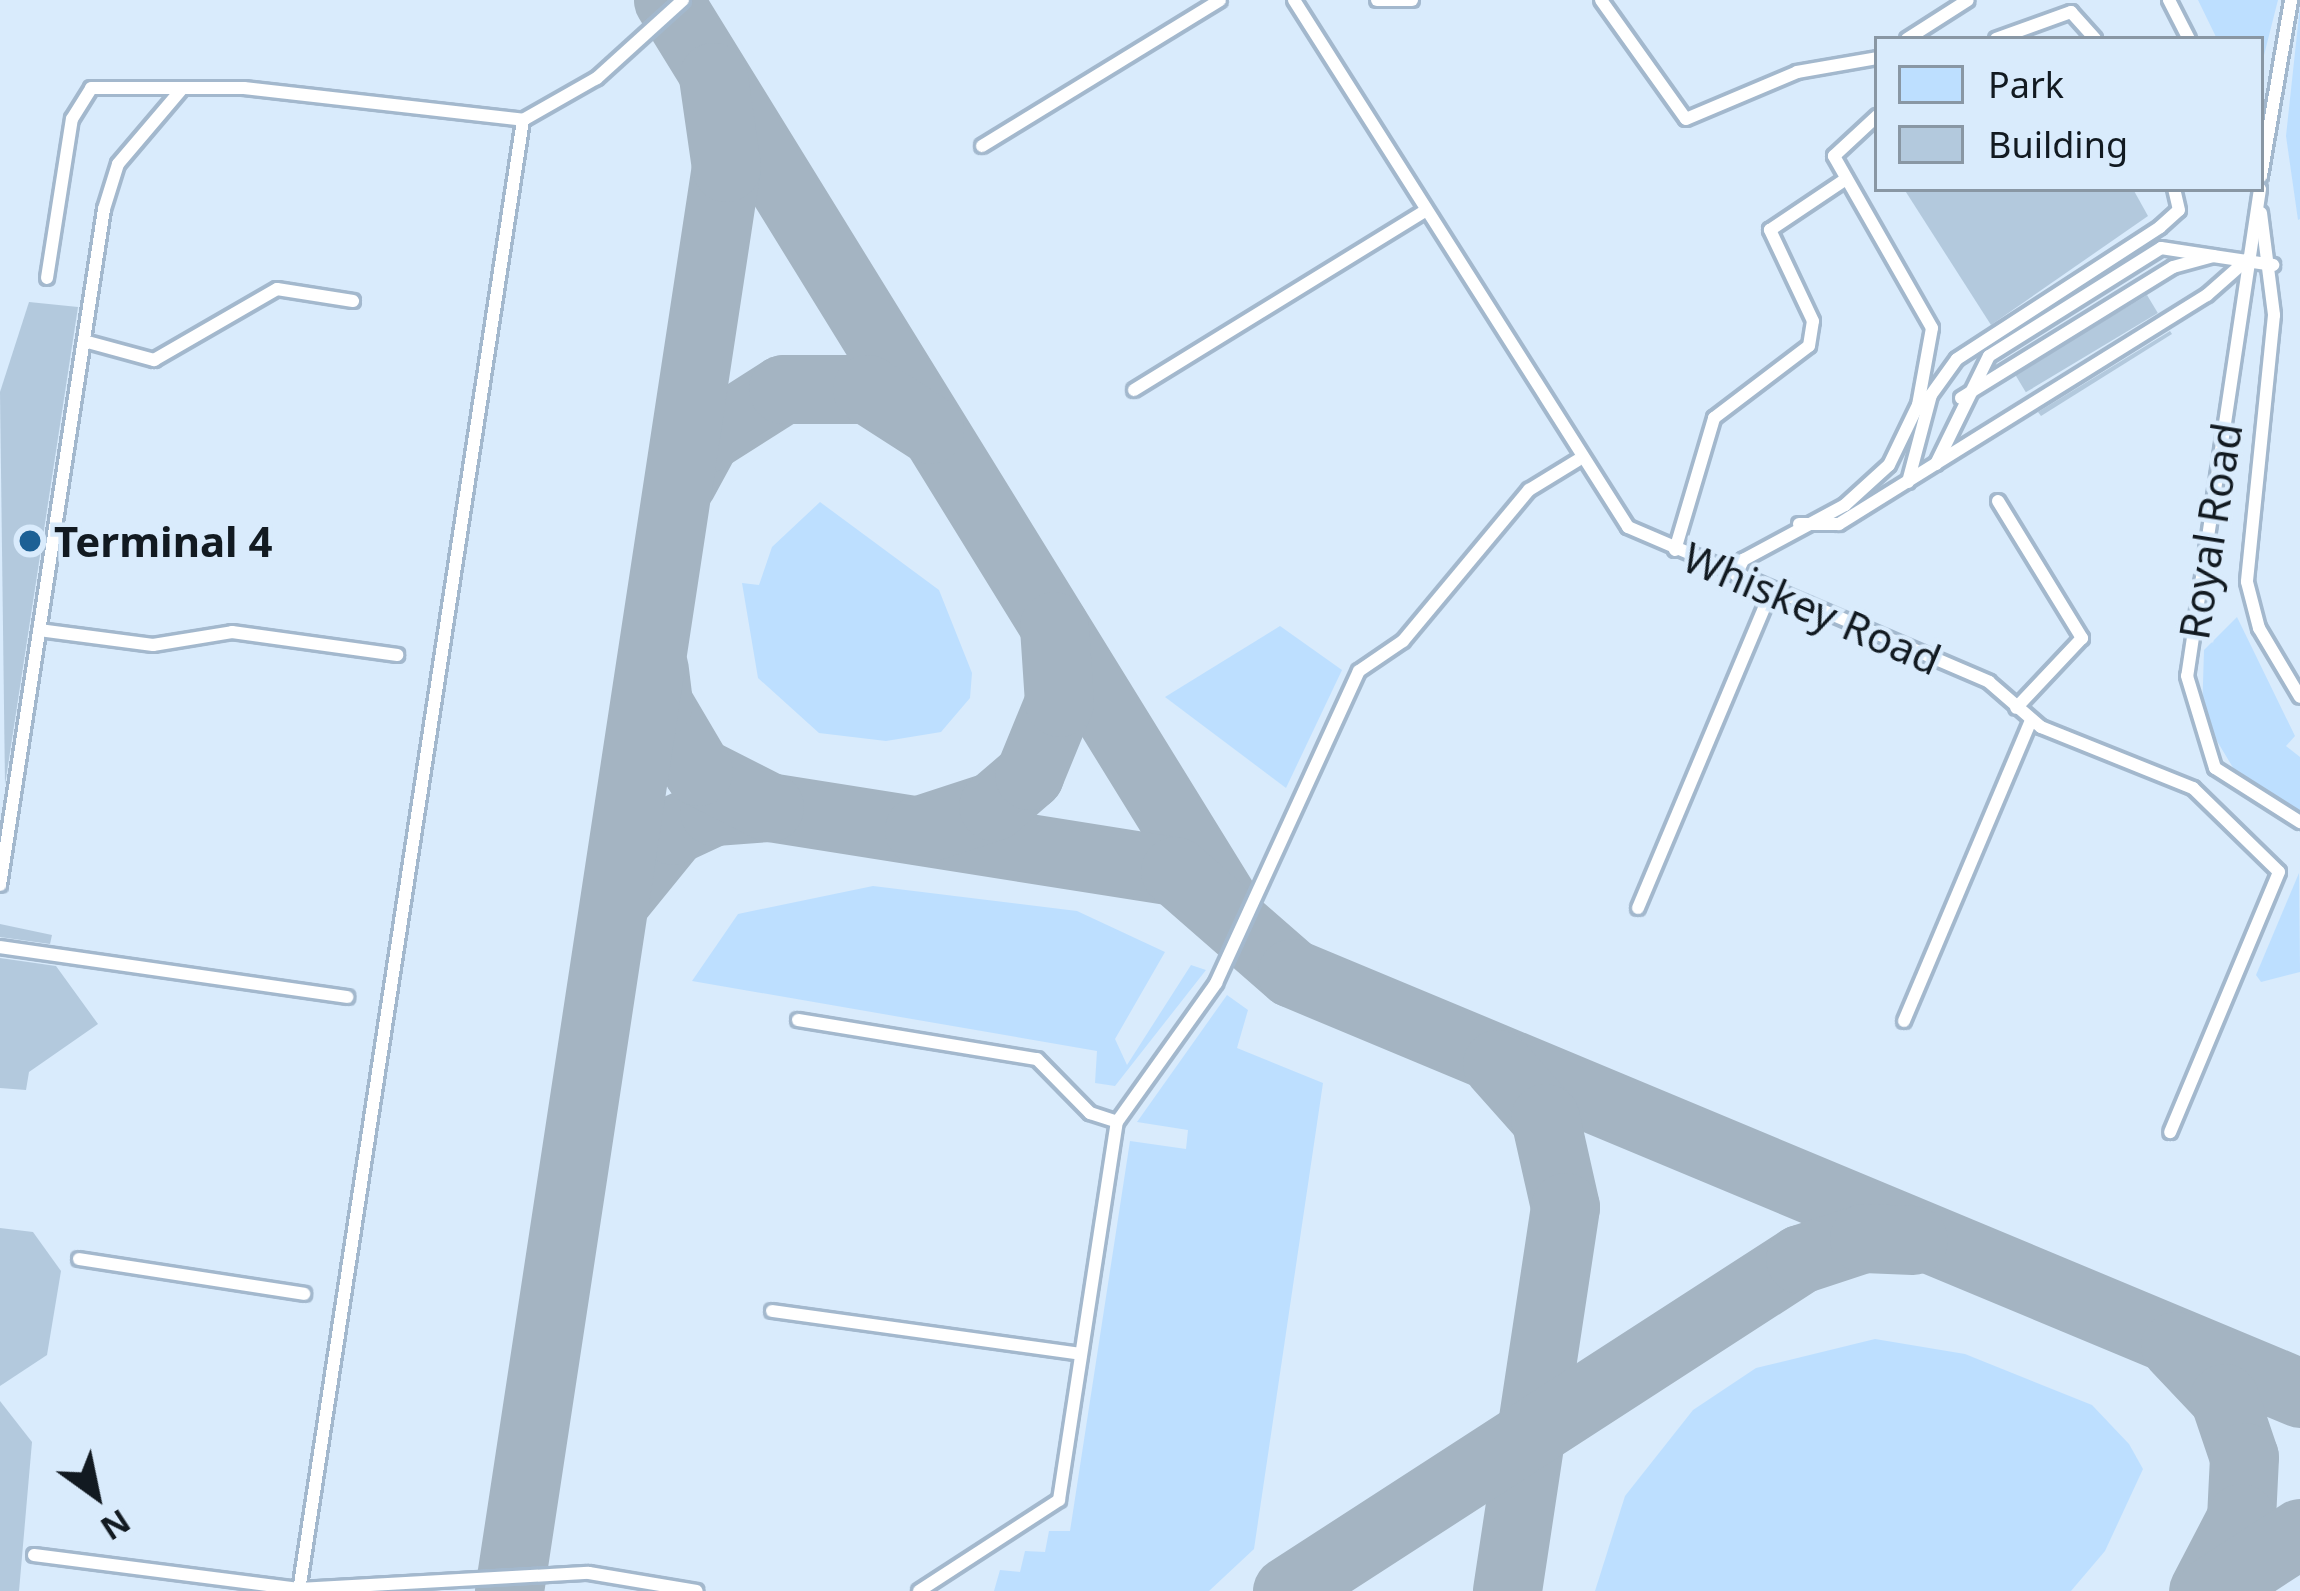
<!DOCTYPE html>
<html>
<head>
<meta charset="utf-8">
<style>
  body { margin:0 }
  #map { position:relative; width:2300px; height:1591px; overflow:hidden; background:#d9ebfc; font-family:"Noto Sans",sans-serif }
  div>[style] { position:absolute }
  .green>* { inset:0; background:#bddfff }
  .taxiway>* { height:69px; margin:-34.5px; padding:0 34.5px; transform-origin:34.5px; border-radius:34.5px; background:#a4b4c2 }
  .building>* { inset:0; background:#b3c9dd; transform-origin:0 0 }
  .roads { filter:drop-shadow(3px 0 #a3b8cd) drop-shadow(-3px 0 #a3b8cd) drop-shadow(0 3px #a3b8cd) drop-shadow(0 -3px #a3b8cd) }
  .lane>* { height:12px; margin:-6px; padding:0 6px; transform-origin:6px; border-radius:6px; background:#fff }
  .dots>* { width:33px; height:33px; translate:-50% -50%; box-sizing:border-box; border:6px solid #d9ebfc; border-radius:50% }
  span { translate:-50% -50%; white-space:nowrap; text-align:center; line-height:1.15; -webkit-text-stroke:9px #d9ebfc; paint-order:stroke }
  .street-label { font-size:42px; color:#121a21 }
  .poi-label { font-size:42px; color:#121a21; font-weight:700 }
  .left { translate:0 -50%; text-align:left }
  .legend { position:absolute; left:1874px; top:36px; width:390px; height:156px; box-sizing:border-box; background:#d9ebfc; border:3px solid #8997a4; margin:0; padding:15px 21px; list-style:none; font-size:36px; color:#121a21 }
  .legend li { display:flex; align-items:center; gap:24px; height:60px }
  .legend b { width:60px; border:3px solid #8997a4 }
  .north { position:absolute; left:36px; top:1435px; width:120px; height:120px; -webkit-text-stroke:9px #d9ebfc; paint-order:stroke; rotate:147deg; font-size:33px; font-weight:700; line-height:48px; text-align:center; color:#121a21 }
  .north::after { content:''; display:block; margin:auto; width:42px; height:54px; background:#121a21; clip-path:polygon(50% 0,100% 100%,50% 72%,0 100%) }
</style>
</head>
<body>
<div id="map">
  <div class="green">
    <div style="clip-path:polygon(2198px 0,2278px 0,2261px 67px,2261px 39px,2217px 39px)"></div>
    <div style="clip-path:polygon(2300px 6px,2300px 219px,2298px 220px,2286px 136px)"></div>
    <div style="clip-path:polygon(820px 502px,939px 590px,972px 673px,970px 698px,941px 732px,886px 741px,819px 733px,758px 678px,742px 583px,759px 585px,772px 547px)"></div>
    <div style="clip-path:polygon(2237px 617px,2295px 736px,2286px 746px,2300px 757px,2300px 813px,2241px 781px,2202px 716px,2204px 650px)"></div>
    <div style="clip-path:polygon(1280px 626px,1342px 670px,1286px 788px,1165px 697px)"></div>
    <div style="clip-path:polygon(2299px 873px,2300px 972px,2261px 982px,2256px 975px)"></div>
    <div style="clip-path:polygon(873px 886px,1077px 911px,1165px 952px,1115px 1039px,1127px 1065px,1191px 965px,1206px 970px,1115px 1086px,1095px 1083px,1097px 1051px,692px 981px,738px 914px)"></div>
    <div style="clip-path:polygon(1227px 995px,1248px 1010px,1237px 1048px,1323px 1083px,1254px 1549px,1209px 1591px,994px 1591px,1000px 1570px,1020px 1572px,1025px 1551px,1045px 1552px,1049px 1531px,1070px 1531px,1130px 1141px,1186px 1149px,1188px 1130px,1137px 1122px)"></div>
    <div style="clip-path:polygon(1875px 1339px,1965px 1354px,2092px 1405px,2129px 1444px,2143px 1469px,2105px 1551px,2071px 1591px,1595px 1591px,1625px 1496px,1693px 1410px,1756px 1368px)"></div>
  </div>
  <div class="taxiway">
    <div style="left:668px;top:0;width:1055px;rotate:58.33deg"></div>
    <div style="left:682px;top:482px;width:50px;rotate:-61.4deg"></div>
    <div style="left:706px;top:438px;width:91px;rotate:-32.5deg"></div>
    <div style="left:783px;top:389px;width:84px"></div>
    <div style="left:867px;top:389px;width:74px;rotate:32.8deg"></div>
    <div style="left:769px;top:807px;width:411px;rotate:9deg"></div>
    <div style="left:1175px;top:871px;width:155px;rotate:41.1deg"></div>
    <div style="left:1292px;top:973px;width:1092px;rotate:22.62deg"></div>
    <div style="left:919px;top:830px;width:78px;rotate:-18deg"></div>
    <div style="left:993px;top:806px;width:48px;rotate:-40.7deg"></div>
    <div style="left:1029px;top:775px;width:79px;rotate:-67.7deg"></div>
    <div style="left:1059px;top:702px;width:76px;rotate:-93.8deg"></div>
    <div style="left:617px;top:899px;width:89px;rotate:-50.9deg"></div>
    <div style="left:673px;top:830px;width:45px;rotate:-24.9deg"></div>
    <div style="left:714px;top:811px;width:55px;rotate:-4.2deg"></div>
    <div style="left:769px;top:807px;width:80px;rotate:-153.1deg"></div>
    <div style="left:698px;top:771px;width:79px;rotate:-120.5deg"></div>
    <div style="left:658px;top:703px;width:35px;rotate:-97deg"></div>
    <div style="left:1497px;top:1064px;width:72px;rotate:48.4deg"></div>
    <div style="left:1545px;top:1118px;width:91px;rotate:77.3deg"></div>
    <div style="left:1565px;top:1207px;width:388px;rotate:98.6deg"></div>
    <div style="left:2175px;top:1346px;width:71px;rotate:46.7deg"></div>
    <div style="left:2224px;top:1398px;width:62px;rotate:71.3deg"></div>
    <div style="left:2244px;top:1457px;width:61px;rotate:92.8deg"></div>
    <div style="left:2241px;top:1518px;width:82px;rotate:117.5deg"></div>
    <div style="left:509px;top:1591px;width:1440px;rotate:-81.34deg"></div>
    <div style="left:726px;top:167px;width:91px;rotate:-98.2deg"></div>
    <div style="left:1287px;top:1591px;width:611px;rotate:-32.91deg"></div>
    <div style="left:1800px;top:1259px;width:67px;rotate:-18.2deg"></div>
    <div style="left:1864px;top:1238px;width:49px;rotate:2.3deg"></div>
    <div style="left:2211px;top:1591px;width:106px;rotate:-33.1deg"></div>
  </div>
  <div class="building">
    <div style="clip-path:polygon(1904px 189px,2133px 189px,2148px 216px,1991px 325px)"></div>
    <div style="left:2147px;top:295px;width:21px;height:154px;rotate:59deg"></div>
    <div style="clip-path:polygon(29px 302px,78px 307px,5px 785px,0 392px)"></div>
    <div style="clip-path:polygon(2170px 331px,2172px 334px,2041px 416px,2038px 412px)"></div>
    <div style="clip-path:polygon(0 924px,52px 935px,50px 944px,0 937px)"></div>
    <div style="clip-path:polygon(0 958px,56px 966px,98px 1024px,29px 1072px,26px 1090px,0 1088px)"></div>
    <div style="clip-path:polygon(0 1228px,33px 1232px,61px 1271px,47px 1355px,0 1386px)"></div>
    <div style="clip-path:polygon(0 1401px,32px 1442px,19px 1591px,0 1591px)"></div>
  </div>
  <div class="roads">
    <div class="lane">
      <div style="left:1294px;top:0;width:624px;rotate:57.63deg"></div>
      <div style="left:1628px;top:527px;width:393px;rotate:23.2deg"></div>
      <div style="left:1989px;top:682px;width:69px;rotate:40.9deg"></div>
      <div style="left:2041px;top:727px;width:164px;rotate:21.9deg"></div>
      <div style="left:2193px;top:788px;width:120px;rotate:44.3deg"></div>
      <div style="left:2279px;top:872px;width:282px;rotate:112.7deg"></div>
      <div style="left:1377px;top:0;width:35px"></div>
      <div style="left:1601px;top:0;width:146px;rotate:54.5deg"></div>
      <div style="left:1686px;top:119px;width:121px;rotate:-22.9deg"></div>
      <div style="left:1797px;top:72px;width:81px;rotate:-9.9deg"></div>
      <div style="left:2169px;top:0;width:44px;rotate:62.9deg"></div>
      <div style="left:1907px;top:39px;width:72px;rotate:-32.6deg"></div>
      <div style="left:1996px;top:39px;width:80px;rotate:-19.8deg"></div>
      <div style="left:2071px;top:12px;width:36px;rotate:48deg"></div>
      <div style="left:982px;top:146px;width:279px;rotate:-31.5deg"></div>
      <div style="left:2261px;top:176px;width:179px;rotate:-80.3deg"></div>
      <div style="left:2260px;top:189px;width:492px;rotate:98.5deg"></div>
      <div style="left:2187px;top:676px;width:96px;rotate:73.1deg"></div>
      <div style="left:2215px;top:768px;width:101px;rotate:32.4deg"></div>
      <div style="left:2261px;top:213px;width:103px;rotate:82.7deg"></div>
      <div style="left:2274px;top:315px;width:268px;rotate:95.8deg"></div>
      <div style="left:2247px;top:582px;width:48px;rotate:75.4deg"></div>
      <div style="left:2259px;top:628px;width:80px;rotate:59.3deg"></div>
      <div style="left:47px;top:278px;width:161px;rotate:-81.1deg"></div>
      <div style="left:72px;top:119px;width:36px;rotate:-58deg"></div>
      <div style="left:91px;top:88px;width:153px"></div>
      <div style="left:244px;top:88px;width:281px;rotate:6.5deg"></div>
      <div style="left:523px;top:120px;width:85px;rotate:-29.6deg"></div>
      <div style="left:597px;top:78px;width:116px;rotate:-42.2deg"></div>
      <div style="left:84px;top:341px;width:73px;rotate:15.2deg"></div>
      <div style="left:154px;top:360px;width:142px;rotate:-30deg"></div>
      <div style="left:277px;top:289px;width:77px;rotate:9deg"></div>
      <div style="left:1134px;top:390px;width:342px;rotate:-31.6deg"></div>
      <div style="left:1961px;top:398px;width:249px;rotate:-31.7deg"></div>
      <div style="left:2173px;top:267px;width:41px;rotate:-15.4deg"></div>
      <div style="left:2213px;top:256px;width:61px;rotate:8.5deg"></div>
      <div style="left:1936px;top:464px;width:120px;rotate:-63.9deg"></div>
      <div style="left:1989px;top:356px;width:203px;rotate:-32.1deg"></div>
      <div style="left:2161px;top:248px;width:53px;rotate:8.7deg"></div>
      <div style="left:1908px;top:482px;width:90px;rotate:-75.2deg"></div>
      <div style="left:1931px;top:395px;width:44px;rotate:-54.2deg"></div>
      <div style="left:1957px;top:359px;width:242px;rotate:-33deg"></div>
      <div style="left:2160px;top:227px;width:25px;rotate:-42deg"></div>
      <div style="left:2179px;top:210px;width:22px;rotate:-103deg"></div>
      <div style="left:1998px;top:501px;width:161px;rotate:58.5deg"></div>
      <div style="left:2082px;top:638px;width:96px;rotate:133.3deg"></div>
      <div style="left:1799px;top:524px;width:40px"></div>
      <div style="left:1839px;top:524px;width:433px;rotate:-31.9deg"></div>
      <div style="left:2207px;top:295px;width:56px;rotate:-41.4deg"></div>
      <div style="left:1675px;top:550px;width:138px;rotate:-73.5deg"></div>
      <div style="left:1714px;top:418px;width:119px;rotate:-37.2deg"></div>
      <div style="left:1809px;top:346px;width:25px;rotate:-81deg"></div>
      <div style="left:1813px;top:321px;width:101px;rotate:-115.3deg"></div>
      <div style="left:1770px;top:230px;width:92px;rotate:-33.9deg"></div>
      <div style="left:1736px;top:575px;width:17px;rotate:-65deg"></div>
      <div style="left:1743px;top:560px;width:116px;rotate:-28.3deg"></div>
      <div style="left:1845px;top:505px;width:59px;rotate:-42.3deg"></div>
      <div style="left:1889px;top:465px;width:67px;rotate:-64.2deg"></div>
      <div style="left:1918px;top:405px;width:78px;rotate:-79.7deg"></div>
      <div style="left:1932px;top:328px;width:198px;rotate:-119.7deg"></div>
      <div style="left:1834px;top:156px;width:59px;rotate:-42.9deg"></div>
      <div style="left:39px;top:630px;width:115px;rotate:7.5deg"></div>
      <div style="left:153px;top:645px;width:80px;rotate:-9.3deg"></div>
      <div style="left:232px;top:632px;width:167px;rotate:7.9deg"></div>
      <div style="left:0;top:885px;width:684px;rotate:-81.25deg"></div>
      <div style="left:104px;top:209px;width:47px;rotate:-72.7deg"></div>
      <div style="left:118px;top:164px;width:97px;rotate:-49.6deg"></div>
      <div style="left:1638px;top:908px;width:345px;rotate:-67.2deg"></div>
      <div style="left:0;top:947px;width:351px;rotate:8.2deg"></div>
      <div style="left:798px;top:1020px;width:242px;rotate:9.3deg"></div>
      <div style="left:1037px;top:1059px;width:76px;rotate:45.5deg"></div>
      <div style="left:1090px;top:1113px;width:28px;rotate:18deg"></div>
      <div style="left:1904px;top:1021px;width:327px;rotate:-67.1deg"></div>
      <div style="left:79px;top:1259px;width:228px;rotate:8.8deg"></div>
      <div style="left:772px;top:1311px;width:311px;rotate:7.9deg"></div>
      <div style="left:34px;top:1555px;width:267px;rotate:7.3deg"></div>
      <div style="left:299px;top:1589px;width:290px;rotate:-3.2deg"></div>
      <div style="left:589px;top:1573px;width:109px;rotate:9.5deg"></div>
      <div style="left:299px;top:1591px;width:1488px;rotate:-81.34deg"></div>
      <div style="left:919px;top:1591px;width:167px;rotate:-33deg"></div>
      <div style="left:1059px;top:1500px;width:382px;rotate:-81.3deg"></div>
      <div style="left:1117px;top:1122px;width:171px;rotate:-54.5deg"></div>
      <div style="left:1216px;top:983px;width:343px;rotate:-65.4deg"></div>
      <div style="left:1359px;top:671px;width:53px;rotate:-34.3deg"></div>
      <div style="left:1403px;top:641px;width:197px;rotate:-50.2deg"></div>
      <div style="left:1529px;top:490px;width:57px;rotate:-31.5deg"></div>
    </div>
  </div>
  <div class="dots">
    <div style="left:30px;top:541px;background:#1c6095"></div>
  </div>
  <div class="street-label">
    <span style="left:2210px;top:531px;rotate:-81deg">Royal Road</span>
    <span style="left:1812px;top:608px;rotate:23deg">Whiskey Road</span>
  </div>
  <div class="poi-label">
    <span class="left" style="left:54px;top:541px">Terminal 4</span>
  </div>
  <ul class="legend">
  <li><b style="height:33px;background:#bddfff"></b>Park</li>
  <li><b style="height:33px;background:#b3c9dd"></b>Building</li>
  </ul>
  <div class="north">N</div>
</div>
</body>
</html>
